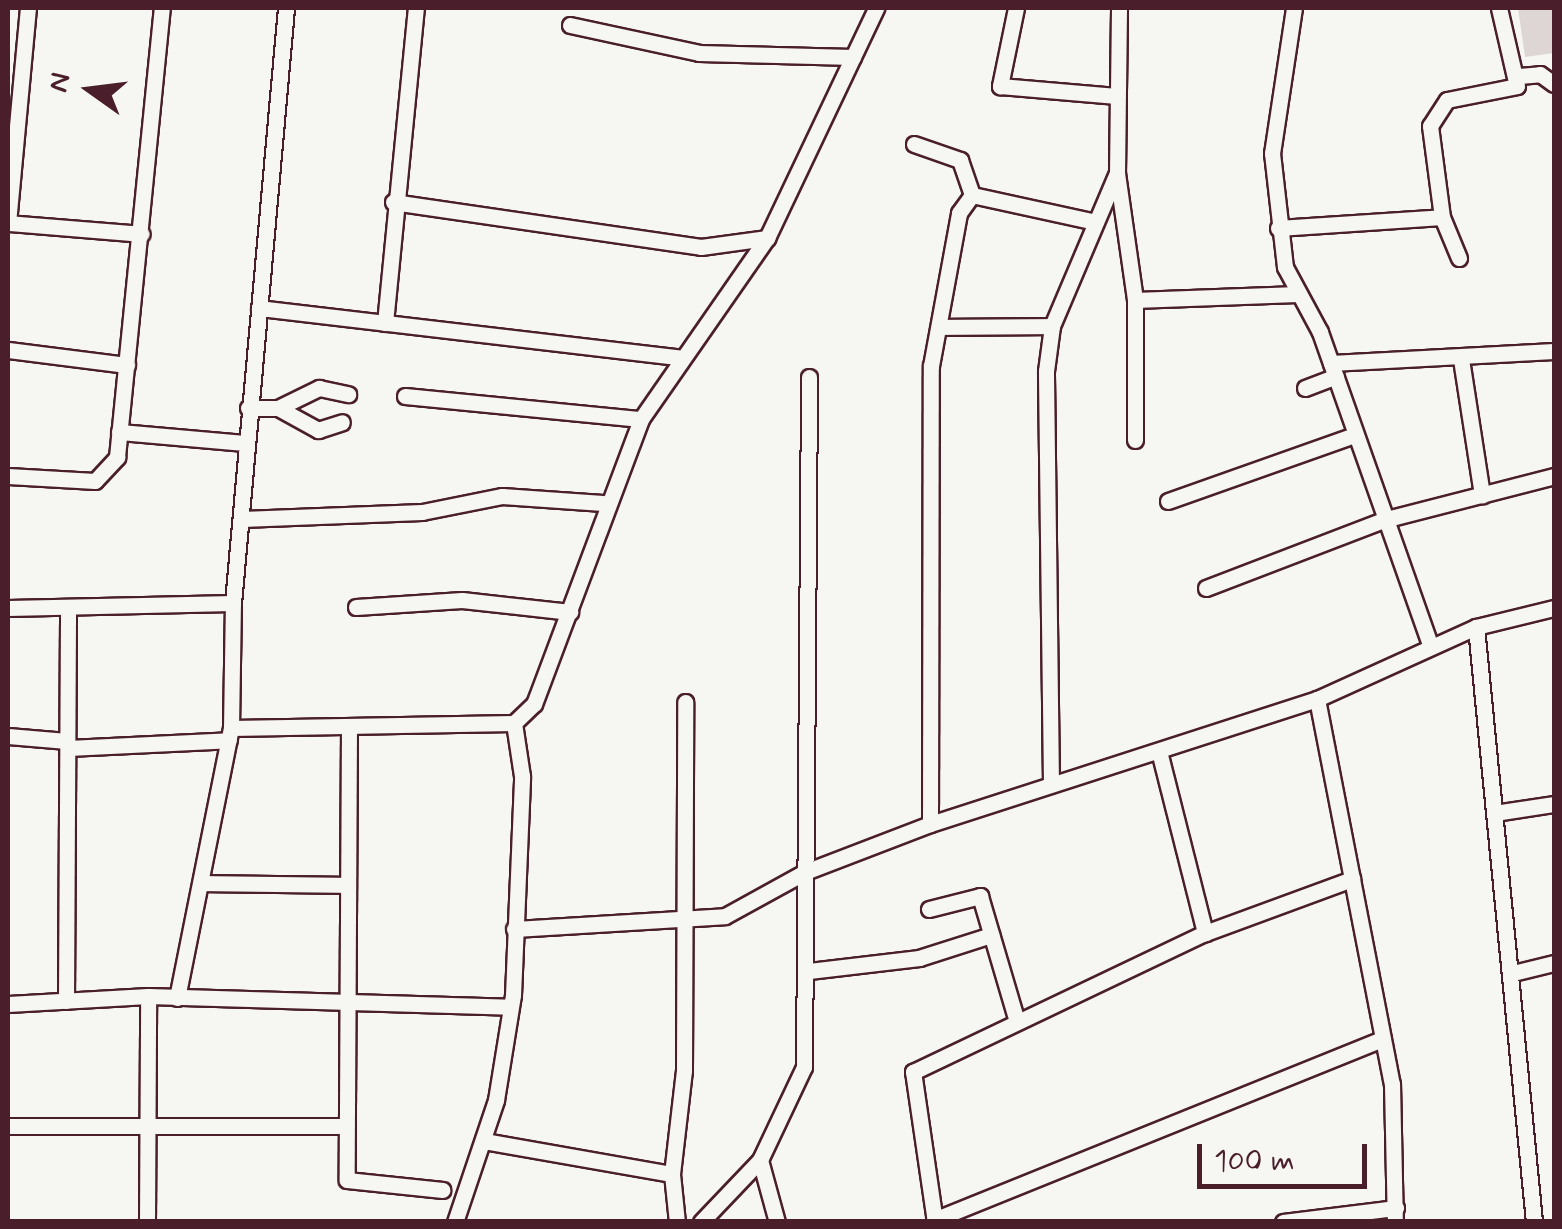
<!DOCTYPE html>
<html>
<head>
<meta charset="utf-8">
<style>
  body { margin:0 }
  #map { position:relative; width:1562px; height:1229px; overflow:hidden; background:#f6f6f2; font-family:Mynerve,sans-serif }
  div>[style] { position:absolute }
  .green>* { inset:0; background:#ddd6d5 }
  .roads { filter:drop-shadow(2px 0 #4a1f2b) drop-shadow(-2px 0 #4a1f2b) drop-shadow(0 2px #4a1f2b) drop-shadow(0 -2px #4a1f2b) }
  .minor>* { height:15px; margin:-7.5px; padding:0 7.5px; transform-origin:7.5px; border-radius:7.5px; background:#f6f6f2 }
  span { translate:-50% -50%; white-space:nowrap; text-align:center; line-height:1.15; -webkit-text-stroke:10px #f6f6f2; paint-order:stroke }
  .frame { position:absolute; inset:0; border:10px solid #4a1f2b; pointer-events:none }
  .north { position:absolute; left:40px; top:40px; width:100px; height:100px; -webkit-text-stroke:8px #f6f6f2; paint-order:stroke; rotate:284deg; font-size:28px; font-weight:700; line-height:40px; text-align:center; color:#4a1f2b }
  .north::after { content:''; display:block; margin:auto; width:35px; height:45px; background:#4a1f2b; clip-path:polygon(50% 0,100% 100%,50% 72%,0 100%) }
  .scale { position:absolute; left:1197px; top:1144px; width:170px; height:45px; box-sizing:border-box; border:5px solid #4a1f2b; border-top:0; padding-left:12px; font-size:30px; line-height:35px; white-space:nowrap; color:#4a1f2b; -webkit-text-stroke:8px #f6f6f2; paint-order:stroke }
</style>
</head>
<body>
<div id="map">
  <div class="green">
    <div style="clip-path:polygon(1518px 8px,1554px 8px,1554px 53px,1525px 57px)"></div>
  </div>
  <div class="roads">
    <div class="minor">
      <div style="left:1016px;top:8px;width:80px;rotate:101.6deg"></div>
      <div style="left:1000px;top:86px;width:117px;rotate:4.9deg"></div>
      <div style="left:1294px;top:8px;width:147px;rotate:98.6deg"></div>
      <div style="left:1272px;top:153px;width:115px;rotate:83.5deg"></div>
      <div style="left:1285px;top:267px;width:74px;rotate:61.7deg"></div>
      <div style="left:1320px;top:332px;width:332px;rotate:70.6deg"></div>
      <div style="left:570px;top:25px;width:132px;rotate:12.2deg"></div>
      <div style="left:699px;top:53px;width:154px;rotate:1.5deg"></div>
      <div style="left:1519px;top:76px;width:21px;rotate:-5deg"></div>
      <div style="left:1540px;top:74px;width:17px;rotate:36deg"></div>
      <div style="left:914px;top:144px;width:49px;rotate:19.2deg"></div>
      <div style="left:960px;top:160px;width:37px;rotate:71deg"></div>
      <div style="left:1117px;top:173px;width:128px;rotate:81.9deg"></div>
      <div style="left:1135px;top:300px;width:140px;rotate:90deg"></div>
      <div style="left:393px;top:202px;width:311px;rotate:8.3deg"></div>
      <div style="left:701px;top:247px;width:67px;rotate:-7.8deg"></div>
      <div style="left:8px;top:223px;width:216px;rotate:-84.7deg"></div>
      <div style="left:8px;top:223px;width:134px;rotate:4.7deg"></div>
      <div style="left:1278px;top:228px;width:164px;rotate:-3.8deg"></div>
      <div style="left:1459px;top:258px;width:44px;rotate:-112.5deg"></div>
      <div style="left:1442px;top:217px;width:92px;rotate:-97.5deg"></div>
      <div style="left:1430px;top:126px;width:31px;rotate:-57deg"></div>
      <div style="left:1447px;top:100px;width:71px;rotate:-11.3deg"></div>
      <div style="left:1517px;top:86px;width:80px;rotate:-103deg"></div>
      <div style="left:1135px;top:300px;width:162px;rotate:-2.1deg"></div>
      <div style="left:259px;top:308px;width:422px;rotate:6.7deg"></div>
      <div style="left:385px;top:323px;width:317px;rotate:-84.4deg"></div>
      <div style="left:939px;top:327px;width:113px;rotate:-0.5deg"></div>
      <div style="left:8px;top:350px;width:120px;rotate:7.2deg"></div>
      <div style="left:1461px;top:359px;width:138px;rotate:81.2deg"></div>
      <div style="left:1331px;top:363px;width:223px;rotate:-3.1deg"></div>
      <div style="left:1305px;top:388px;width:33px;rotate:-21deg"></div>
      <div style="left:405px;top:396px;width:237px;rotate:5.6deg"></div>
      <div style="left:248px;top:408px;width:30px"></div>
      <div style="left:278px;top:408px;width:46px;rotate:28.8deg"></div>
      <div style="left:318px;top:430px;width:25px;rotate:-18deg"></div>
      <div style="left:278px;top:408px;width:46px;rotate:-26deg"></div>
      <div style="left:319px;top:388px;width:30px;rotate:12deg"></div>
      <div style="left:119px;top:432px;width:127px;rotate:5deg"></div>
      <div style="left:8px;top:476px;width:87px;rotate:3.3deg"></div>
      <div style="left:95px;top:481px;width:33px;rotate:-47deg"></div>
      <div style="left:117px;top:457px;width:451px;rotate:-84.3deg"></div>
      <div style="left:1168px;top:501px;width:197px;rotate:-19.5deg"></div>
      <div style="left:242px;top:519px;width:180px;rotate:-2.2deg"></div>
      <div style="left:422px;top:512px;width:82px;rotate:-11.3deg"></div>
      <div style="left:502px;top:496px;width:101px;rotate:4deg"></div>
      <div style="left:1206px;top:588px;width:190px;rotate:-21deg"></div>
      <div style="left:1383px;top:520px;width:177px;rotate:-14.4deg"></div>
      <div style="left:356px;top:607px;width:106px;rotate:-3.8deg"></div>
      <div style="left:462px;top:600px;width:109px;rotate:6.3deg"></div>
      <div style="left:8px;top:608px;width:225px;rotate:-1.3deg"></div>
      <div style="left:1476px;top:627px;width:598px;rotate:84.43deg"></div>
      <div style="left:1317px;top:699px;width:392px;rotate:79deg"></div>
      <div style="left:1392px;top:1084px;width:138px;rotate:88.8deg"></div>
      <div style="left:231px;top:728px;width:283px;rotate:-1deg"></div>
      <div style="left:514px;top:723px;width:28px;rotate:-44deg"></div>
      <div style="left:534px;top:704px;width:304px;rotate:-69.4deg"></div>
      <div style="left:641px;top:419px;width:221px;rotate:-55.2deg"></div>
      <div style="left:767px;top:238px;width:255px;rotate:-64.6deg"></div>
      <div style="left:349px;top:728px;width:452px;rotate:90.3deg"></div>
      <div style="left:347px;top:1180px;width:96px;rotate:6deg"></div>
      <div style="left:8px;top:736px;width:59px;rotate:4.8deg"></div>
      <div style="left:68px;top:748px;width:161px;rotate:-2.8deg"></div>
      <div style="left:1159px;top:751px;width:188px;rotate:75.8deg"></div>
      <div style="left:1051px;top:784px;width:413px;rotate:-90.7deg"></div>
      <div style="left:1046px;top:371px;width:45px;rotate:-82.4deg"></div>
      <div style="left:1052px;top:326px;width:166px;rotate:-67deg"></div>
      <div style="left:1117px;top:173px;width:165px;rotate:-89.3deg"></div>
      <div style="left:1501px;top:812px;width:54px;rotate:-8.6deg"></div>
      <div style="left:930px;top:824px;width:458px;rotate:-89.9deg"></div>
      <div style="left:931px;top:366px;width:156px;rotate:-79.6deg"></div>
      <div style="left:959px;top:213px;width:22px;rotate:-54deg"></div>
      <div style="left:972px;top:195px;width:122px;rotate:12.3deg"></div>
      <div style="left:204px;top:883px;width:144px;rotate:0.8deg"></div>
      <div style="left:929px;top:909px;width:53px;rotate:-14.3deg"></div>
      <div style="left:980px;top:896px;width:131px;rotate:73.6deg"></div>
      <div style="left:514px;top:929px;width:211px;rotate:-3.5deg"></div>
      <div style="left:725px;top:916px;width:91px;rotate:-28.8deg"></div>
      <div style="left:805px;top:872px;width:134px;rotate:-21deg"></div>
      <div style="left:930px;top:824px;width:407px;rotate:-17.9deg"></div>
      <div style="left:1317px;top:699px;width:175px;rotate:-24.4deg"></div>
      <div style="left:1476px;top:627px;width:80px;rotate:-13.7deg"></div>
      <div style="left:809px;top:971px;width:111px;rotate:-6.7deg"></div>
      <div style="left:919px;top:958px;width:76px;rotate:-17.7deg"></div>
      <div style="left:1513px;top:973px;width:42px;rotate:-13.7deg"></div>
      <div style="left:177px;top:998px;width:275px;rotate:-78.7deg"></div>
      <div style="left:231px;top:728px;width:125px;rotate:-89.1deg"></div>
      <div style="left:233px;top:603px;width:597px;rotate:-84.91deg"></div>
      <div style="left:66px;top:1001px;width:389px;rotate:-89.7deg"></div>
      <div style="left:8px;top:1004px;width:140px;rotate:-3.3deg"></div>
      <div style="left:148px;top:996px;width:362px;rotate:1.7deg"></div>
      <div style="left:8px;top:1126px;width:338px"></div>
      <div style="left:484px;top:1141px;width:191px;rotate:10deg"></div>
      <div style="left:672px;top:1174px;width:104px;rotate:-83.4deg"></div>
      <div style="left:684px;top:1071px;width:369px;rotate:-89.8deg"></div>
      <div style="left:760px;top:1160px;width:64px;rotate:74.7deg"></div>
      <div style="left:672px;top:1174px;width:48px;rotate:84.1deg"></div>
      <div style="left:934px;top:1220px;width:484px;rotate:-22deg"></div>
      <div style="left:147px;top:1222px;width:226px;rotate:-89.7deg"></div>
      <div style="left:455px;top:1222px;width:129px;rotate:-71.4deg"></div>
      <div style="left:496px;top:1100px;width:106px;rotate:-80.8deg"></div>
      <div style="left:513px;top:995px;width:219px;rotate:-87.6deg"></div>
      <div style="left:522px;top:776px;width:54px;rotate:-98.6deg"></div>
      <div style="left:701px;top:1222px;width:86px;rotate:-46.4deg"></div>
      <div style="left:760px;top:1160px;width:103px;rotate:-64.7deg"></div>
      <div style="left:804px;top:1067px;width:690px;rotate:-89.58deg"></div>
      <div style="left:935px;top:1222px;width:152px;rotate:-98.3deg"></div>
      <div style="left:913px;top:1072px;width:323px;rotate:-25.5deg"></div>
      <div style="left:1205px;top:933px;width:157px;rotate:-20.2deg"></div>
      <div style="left:1283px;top:1222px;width:114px;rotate:-7.1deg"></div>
    </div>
  </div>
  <div class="frame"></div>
  <div class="north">N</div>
  <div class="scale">100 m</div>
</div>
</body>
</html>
